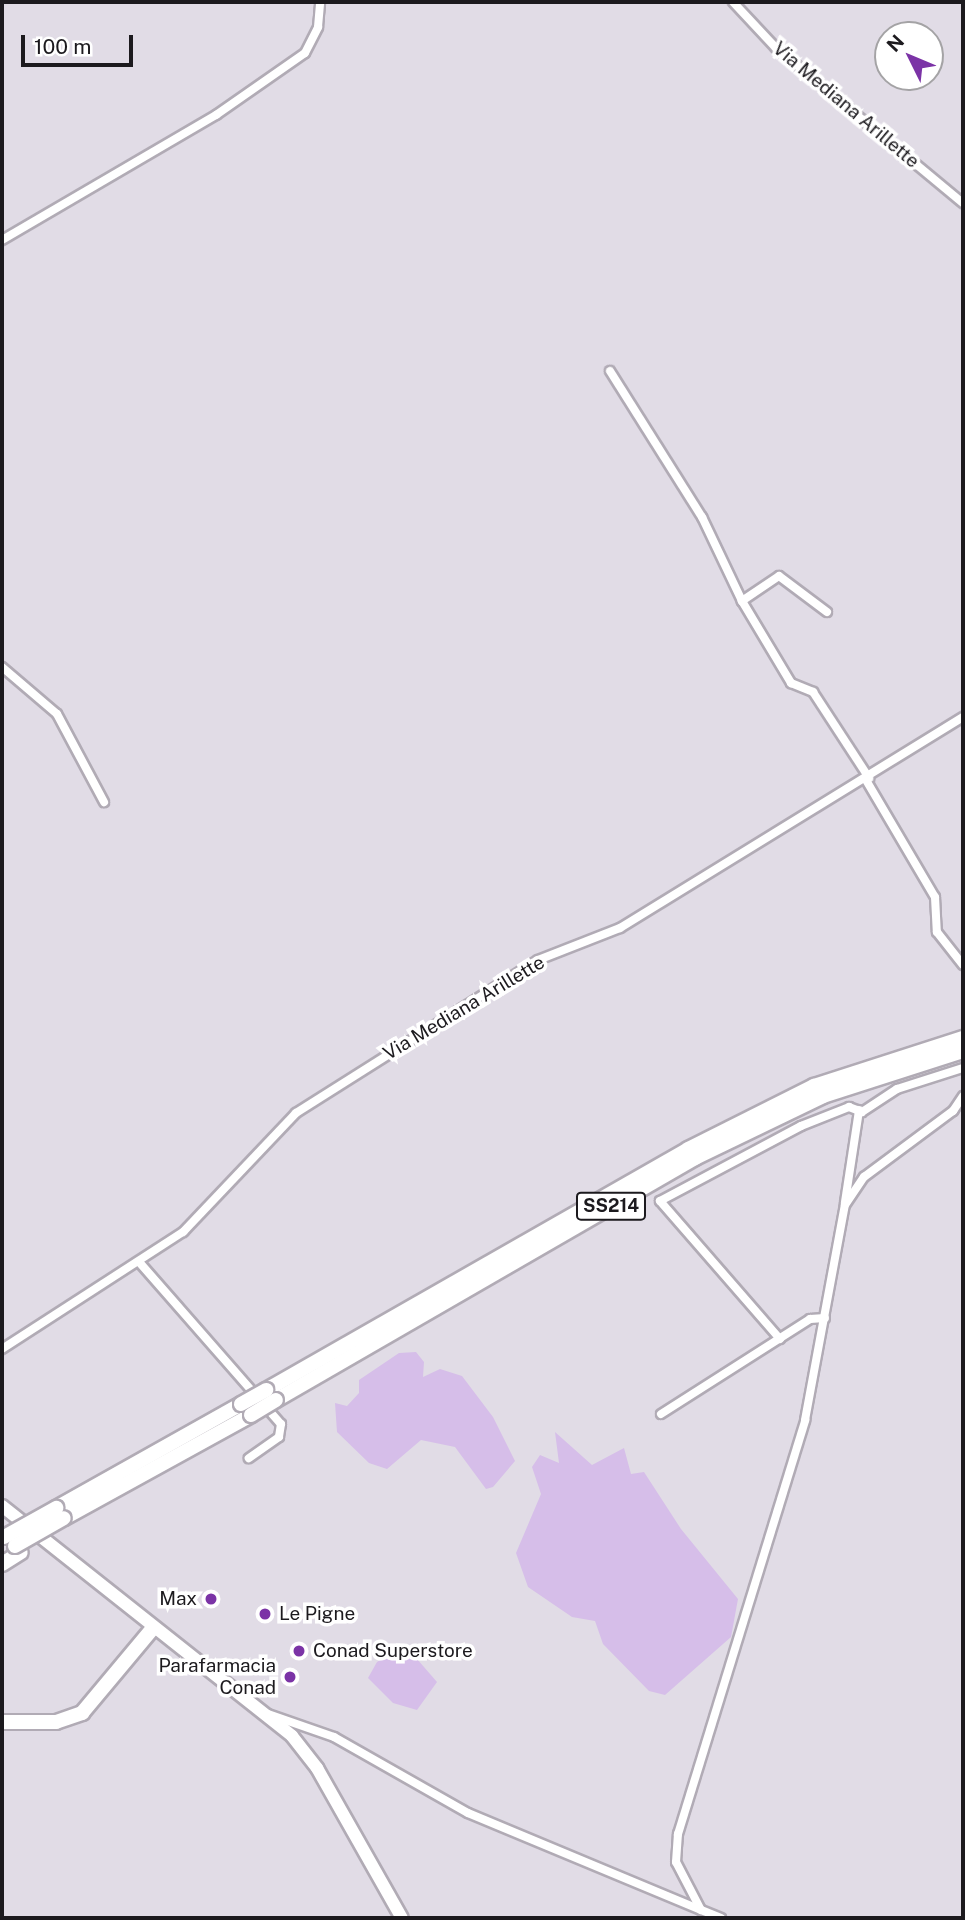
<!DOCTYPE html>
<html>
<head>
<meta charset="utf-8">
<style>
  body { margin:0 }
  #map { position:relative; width:965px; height:1920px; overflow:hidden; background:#e1dce6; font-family:"Public Sans",sans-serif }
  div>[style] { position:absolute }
  .green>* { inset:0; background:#d6bee9 }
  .roads { filter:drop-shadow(2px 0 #b1abb5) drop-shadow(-2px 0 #b1abb5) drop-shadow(0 2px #b1abb5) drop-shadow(0 -2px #b1abb5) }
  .minor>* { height:8px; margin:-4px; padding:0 4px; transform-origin:4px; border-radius:4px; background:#fff }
  .primary>* { height:12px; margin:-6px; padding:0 6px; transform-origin:6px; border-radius:6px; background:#fff }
  .trunk>* { height:14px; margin:-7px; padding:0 7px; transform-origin:7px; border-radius:7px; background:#fff }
  .bridges { filter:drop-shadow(2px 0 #b1abb5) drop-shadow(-2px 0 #b1abb5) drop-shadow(0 2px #b1abb5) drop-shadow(0 -2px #b1abb5) }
  .trunk-bridge>* { height:14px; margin:-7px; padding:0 7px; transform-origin:7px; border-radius:7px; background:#fff }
  .dots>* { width:19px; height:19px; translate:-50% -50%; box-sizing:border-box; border:4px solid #fff; border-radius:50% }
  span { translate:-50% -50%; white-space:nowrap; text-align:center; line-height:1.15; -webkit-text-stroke:7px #fff; paint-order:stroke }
  .shield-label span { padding:2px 5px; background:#fff; border:2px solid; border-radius:5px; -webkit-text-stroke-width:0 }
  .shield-label { font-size:18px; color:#1c1a1e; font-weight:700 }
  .street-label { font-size:19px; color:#1c1a1e }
  .poi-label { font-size:19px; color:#1c1a1e }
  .right { translate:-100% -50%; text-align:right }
  .left { translate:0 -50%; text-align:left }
  .frame { position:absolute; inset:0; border:4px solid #1c1a1e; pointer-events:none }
  .north { position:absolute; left:874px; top:21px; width:70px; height:70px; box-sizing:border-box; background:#fff; border:2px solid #a4a3a5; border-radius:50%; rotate:313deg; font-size:19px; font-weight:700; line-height:28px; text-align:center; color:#1c1a1e }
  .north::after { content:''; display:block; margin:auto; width:24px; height:32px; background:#7b33a6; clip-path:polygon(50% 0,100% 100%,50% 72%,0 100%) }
  .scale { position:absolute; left:21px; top:35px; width:112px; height:32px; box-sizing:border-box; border:4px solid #1c1a1e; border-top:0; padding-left:9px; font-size:21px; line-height:24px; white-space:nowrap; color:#1c1a1e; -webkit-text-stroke:5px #fff; paint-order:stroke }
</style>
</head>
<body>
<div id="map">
  <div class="green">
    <div style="clip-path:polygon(416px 1352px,424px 1362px,423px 1377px,440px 1369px,462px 1376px,493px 1417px,515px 1461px,493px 1487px,486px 1489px,455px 1447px,421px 1440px,387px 1469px,369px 1463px,337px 1432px,335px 1403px,347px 1406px,359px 1393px,359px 1380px,399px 1353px)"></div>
    <div style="clip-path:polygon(555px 1432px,592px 1465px,624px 1448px,631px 1474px,644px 1472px,681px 1529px,738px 1599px,731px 1637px,665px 1695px,649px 1691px,603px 1644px,595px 1621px,572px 1617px,528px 1587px,516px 1553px,541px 1494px,532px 1467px,540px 1455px,559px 1463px)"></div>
    <div style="clip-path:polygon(404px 1644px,437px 1682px,417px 1710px,393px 1703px,368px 1678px,377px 1662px)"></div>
  </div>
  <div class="roads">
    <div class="minor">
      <div style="left:733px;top:2px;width:63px;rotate:46.9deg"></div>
      <div style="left:776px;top:48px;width:243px;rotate:39.7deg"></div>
      <div style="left:2px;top:240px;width:248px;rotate:-30.3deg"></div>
      <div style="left:216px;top:115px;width:108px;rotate:-34.9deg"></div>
      <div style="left:305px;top:53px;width:29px;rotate:-63deg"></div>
      <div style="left:318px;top:27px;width:25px;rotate:-85deg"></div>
      <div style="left:610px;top:371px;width:173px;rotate:57.8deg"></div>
      <div style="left:702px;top:517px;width:93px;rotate:64.5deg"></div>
      <div style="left:827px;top:612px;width:60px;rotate:-143.1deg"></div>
      <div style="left:779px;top:576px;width:45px;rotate:146deg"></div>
      <div style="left:742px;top:601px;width:96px;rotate:59.1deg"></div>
      <div style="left:791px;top:683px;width:24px;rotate:22deg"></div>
      <div style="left:813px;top:692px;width:103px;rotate:56.9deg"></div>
      <div style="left:2px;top:667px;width:72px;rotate:40.5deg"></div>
      <div style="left:57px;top:714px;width:100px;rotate:61.9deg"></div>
      <div style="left:866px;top:780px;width:136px;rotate:59.5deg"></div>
      <div style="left:935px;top:897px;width:35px;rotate:87deg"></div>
      <div style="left:937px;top:932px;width:42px;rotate:51.8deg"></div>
      <div style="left:845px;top:1202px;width:93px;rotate:-81.3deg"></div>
      <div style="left:140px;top:1263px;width:214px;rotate:48.8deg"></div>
      <div style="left:281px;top:1424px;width:13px;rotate:99deg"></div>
      <div style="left:279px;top:1437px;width:37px;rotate:145deg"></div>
      <div style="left:780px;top:1339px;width:183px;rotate:-131deg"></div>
      <div style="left:660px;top:1201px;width:160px;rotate:-28deg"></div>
      <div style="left:801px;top:1126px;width:52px;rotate:-21.6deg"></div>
      <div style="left:849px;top:1107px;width:14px;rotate:21deg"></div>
      <div style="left:862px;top:1112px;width:42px;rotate:-33.3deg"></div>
      <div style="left:897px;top:1089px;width:69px;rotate:-17.7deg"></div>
      <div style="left:2px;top:1349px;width:216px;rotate:-32.9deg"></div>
      <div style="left:183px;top:1232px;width:164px;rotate:-46.5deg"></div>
      <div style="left:296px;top:1113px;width:286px;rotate:-32.3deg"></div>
      <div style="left:538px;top:960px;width:88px;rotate:-21.3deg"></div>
      <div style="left:620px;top:928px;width:403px;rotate:-31.6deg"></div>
      <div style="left:661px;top:1414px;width:177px;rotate:-32.5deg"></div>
      <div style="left:810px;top:1319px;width:15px;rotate:-4deg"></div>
      <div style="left:268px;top:1714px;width:70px;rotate:19.2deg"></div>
      <div style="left:334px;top:1737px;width:154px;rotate:29.6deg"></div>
      <div style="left:468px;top:1813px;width:252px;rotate:22.6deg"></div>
      <div style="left:721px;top:1918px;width:22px;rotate:-158deg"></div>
      <div style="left:701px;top:1910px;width:54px;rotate:-117.5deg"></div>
      <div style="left:676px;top:1862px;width:28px;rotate:-86deg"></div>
      <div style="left:678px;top:1834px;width:433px;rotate:-72.9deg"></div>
      <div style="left:805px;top:1420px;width:219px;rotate:-79.5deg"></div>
      <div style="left:845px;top:1205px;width:34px;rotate:-56deg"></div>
      <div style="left:864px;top:1177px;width:111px;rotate:-36.6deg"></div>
      <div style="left:953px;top:1111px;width:18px;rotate:-56deg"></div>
    </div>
    <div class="primary">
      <div style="left:2px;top:1506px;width:370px;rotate:38.4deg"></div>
      <div style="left:292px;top:1736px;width:41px;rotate:52deg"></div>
      <div style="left:317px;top:1768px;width:172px;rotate:60.5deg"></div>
    </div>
    <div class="trunk">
      <div style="left:266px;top:1390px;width:486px;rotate:-29.7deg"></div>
      <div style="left:688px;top:1149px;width:141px;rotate:-26.6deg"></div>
      <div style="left:814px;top:1086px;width:157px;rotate:-17.9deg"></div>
      <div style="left:276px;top:1400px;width:484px;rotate:-30deg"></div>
      <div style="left:695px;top:1158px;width:142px;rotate:-25.8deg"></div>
      <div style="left:823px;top:1096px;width:147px;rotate:-17.8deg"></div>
      <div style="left:56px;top:1508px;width:212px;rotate:-29.3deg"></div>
      <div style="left:64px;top:1518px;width:213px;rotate:-28.8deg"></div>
      <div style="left:2px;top:1564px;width:22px;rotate:-32deg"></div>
      <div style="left:2px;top:1722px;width:54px"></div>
      <div style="left:56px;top:1722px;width:28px;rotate:-19deg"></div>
      <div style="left:82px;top:1713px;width:111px;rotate:-50.1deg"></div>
    </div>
  </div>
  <div class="bridges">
    <div class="trunk-bridge">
      <div style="left:241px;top:1404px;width:29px;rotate:-29deg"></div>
      <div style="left:251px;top:1415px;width:29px;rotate:-31deg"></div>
      <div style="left:4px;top:1537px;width:60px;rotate:-29.1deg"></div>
      <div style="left:15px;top:1546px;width:56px;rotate:-29.7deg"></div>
    </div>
  </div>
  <div class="dots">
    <div style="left:211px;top:1599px;background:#7b33a6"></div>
    <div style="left:265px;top:1614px;background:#7b33a6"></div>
    <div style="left:299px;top:1651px;background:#7b33a6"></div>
    <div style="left:290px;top:1677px;background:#7b33a6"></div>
  </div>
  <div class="shield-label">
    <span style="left:611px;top:1206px">SS214</span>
  </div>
  <div class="street-label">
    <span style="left:846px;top:105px;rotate:40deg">Via Mediana Arillette</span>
    <span style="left:464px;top:1008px;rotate:-31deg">Via Mediana Arillette</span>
  </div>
  <div class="poi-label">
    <span class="right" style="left:197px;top:1599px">Max</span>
    <span class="left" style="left:279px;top:1614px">Le Pigne</span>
    <span class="left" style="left:313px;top:1651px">Conad Superstore</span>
    <span class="right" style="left:276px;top:1677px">Parafarmacia<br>Conad</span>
  </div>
  <div class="frame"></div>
  <div class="north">N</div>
  <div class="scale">100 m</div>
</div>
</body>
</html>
